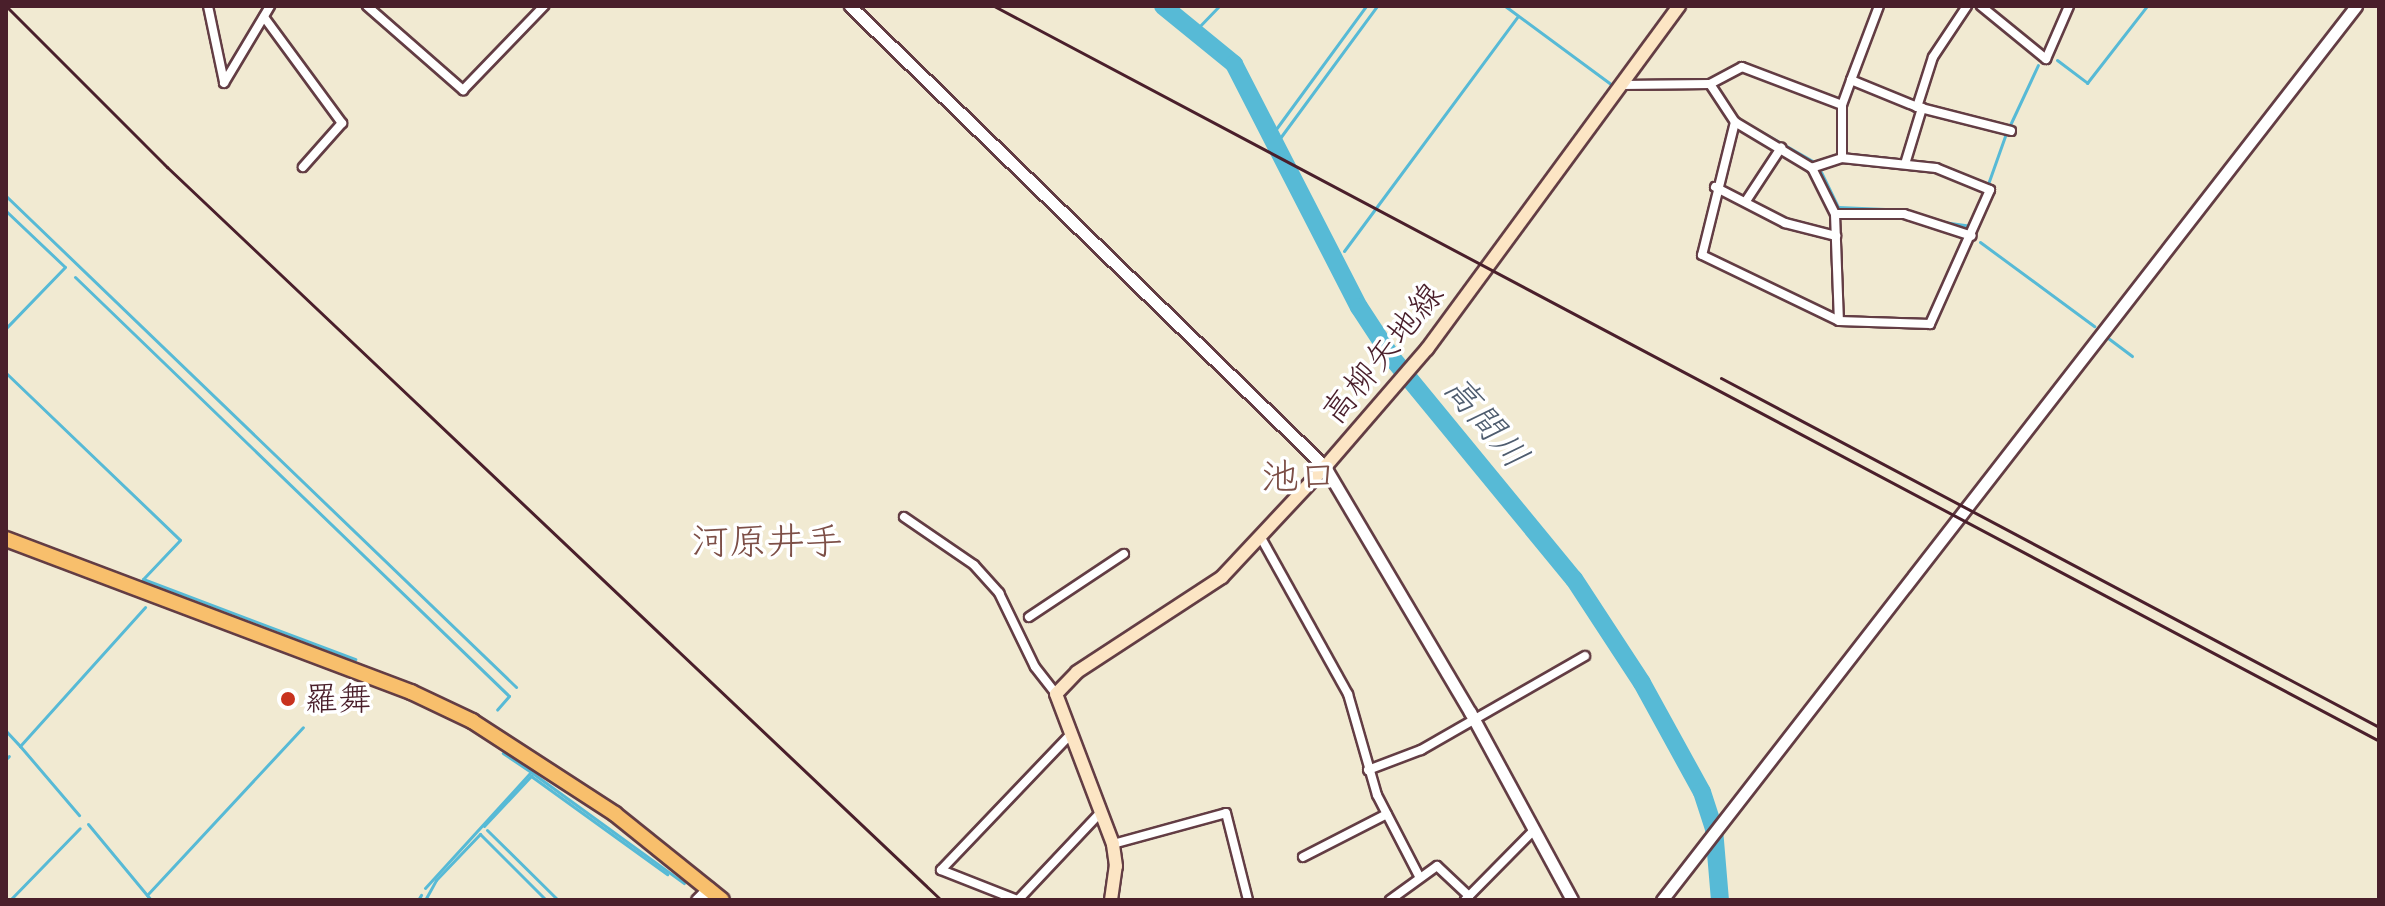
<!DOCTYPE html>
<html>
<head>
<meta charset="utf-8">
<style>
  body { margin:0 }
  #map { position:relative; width:2385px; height:906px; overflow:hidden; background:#f1ead2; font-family:Caveat,"Klee One",sans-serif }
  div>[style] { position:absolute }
  .stream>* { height:3px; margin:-1.5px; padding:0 1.5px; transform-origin:1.5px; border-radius:1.5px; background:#57bad6 }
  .river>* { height:18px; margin:-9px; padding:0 9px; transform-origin:9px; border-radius:9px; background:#57bad6 }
  .roads { filter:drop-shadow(2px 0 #633d44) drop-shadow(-2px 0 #633d44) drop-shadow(0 2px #633d44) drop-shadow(0 -2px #633d44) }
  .minor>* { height:8px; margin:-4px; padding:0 4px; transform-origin:4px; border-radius:4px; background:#fff }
  .tertiary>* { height:11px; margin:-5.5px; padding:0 5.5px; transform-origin:5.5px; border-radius:5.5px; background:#fff }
  .secondary>* { height:12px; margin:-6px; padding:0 6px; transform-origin:6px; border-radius:6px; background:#fce5c4 }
  .primary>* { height:14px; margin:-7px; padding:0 7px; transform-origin:7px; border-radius:7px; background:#f8bf6c }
  .rail>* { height:3px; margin:-1.5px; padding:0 1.5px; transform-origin:1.5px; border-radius:1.5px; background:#4a1f2b }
  .dots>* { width:22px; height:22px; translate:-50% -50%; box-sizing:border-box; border:4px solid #fff; border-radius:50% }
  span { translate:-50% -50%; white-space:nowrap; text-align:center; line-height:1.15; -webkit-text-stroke:7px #fff; paint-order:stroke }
  .street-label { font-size:34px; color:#4a1f2b }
  .poi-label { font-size:34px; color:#4a1f2b }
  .left { translate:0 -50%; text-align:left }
  .water-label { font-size:36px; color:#4f5d6f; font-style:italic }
  .quarter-label { font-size:38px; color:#7d4f47 }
  .frame { position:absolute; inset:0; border:8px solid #4a1f2b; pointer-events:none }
</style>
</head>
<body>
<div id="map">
  <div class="stream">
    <div style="left:1505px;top:6px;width:133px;rotate:36.4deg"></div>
    <div style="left:1195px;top:31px;width:35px;rotate:-46deg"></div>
    <div style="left:2045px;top:49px;width:47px;rotate:-66.2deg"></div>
    <div style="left:2057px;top:60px;width:38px;rotate:37deg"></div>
    <div style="left:2087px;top:83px;width:98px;rotate:-52.1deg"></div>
    <div style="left:1737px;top:118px;width:89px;rotate:29.7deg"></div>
    <div style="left:2010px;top:125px;width:66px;rotate:-65deg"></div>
    <div style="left:1276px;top:129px;width:152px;rotate:-53.8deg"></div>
    <div style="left:1280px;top:138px;width:164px;rotate:-53.7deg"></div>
    <div style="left:1821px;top:172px;width:39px;rotate:64deg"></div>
    <div style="left:1838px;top:207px;width:47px;rotate:2.4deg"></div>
    <div style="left:1988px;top:184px;width:51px;rotate:-70.5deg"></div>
    <div style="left:6px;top:196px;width:708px;rotate:43.91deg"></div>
    <div style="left:1892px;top:209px;width:10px;rotate:6deg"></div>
    <div style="left:6px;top:211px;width:81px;rotate:43.5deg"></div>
    <div style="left:65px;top:267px;width:85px;rotate:134deg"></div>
    <div style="left:1936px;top:221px;width:34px;rotate:8deg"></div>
    <div style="left:1980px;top:242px;width:142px;rotate:36.4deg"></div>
    <div style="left:1344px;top:251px;width:292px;rotate:-53.5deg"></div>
    <div style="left:75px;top:277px;width:603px;rotate:43.99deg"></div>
    <div style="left:509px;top:696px;width:18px;rotate:131deg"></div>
    <div style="left:2108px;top:338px;width:30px;rotate:37deg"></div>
    <div style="left:6px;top:373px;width:241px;rotate:43.8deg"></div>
    <div style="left:180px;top:540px;width:54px;rotate:133.5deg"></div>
    <div style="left:143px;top:579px;width:227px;rotate:20.7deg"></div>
    <div style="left:6px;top:731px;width:21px;rotate:47deg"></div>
    <div style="left:20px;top:746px;width:187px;rotate:-48deg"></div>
    <div style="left:20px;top:746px;width:91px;rotate:49.5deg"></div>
    <div style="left:6px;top:759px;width:4px;rotate:-45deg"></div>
    <div style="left:531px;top:772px;width:189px;rotate:36deg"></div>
    <div style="left:88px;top:824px;width:99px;rotate:50.3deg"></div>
    <div style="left:484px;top:826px;width:69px;rotate:-46.8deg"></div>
    <div style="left:531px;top:776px;width:168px;rotate:35.8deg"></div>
    <div style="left:487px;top:830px;width:100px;rotate:44.6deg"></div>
    <div style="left:425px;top:888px;width:157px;rotate:-47.6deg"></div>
    <div style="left:531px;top:772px;width:34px;rotate:-146deg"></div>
    <div style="left:147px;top:895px;width:229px;rotate:-47.1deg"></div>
    <div style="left:10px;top:900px;width:100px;rotate:-45.8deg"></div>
    <div style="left:418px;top:900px;width:6px;rotate:-59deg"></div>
    <div style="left:425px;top:900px;width:23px;rotate:-61deg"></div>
    <div style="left:436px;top:880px;width:64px;rotate:-46.3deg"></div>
    <div style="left:480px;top:834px;width:93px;rotate:45deg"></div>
  </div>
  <div class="river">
    <div style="left:1163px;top:6px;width:92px;rotate:39.2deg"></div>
    <div style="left:1234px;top:64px;width:273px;rotate:62.8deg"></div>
    <div style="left:1359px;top:307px;width:62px;rotate:56.8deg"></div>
    <div style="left:1393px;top:359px;width:285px;rotate:50.6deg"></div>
    <div style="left:1574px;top:579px;width:124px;rotate:56.8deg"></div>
    <div style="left:1642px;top:683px;width:124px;rotate:61.2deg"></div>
    <div style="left:1702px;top:792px;width:39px;rotate:72deg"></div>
    <div style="left:1714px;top:829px;width:71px;rotate:85.2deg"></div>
  </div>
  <div class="roads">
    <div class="minor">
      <div style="left:208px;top:6px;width:78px;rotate:78.1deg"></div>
      <div style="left:367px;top:6px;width:128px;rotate:41.2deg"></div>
      <div style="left:463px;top:90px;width:117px;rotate:-46deg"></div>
      <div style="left:1981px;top:6px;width:84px;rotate:39.2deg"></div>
      <div style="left:2046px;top:59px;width:58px;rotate:-66.5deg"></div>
      <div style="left:264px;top:17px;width:132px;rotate:53.7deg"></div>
      <div style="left:342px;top:123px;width:59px;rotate:131.6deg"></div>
      <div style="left:1851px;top:80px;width:79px;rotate:-69.3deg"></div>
      <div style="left:224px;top:83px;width:90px;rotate:-59.1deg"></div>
      <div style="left:1710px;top:84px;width:36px;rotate:-28deg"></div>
      <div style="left:1742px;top:67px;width:107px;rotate:20.8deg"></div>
      <div style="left:1622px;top:85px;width:88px;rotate:-0.7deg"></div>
      <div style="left:1710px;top:84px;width:45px;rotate:56.7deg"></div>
      <div style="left:1735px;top:122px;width:90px;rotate:30.9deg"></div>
      <div style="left:1812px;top:168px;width:51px;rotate:63.4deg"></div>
      <div style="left:1835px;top:214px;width:107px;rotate:87.9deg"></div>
      <div style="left:1917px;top:107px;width:52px;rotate:-72.3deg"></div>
      <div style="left:1933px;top:57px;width:61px;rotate:-56.3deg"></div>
      <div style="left:1735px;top:122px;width:137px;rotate:103.9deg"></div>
      <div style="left:1702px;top:255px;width:152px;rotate:25.7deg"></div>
      <div style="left:1839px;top:321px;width:91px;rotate:1.9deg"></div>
      <div style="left:1930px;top:324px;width:147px;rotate:-65.9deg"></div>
      <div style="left:1990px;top:190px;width:58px;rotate:-157.8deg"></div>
      <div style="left:1936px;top:168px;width:95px;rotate:-173.9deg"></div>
      <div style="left:1842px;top:158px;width:32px;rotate:162deg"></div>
      <div style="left:1842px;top:158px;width:53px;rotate:-90deg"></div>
      <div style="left:1842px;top:105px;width:27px;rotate:-70deg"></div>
      <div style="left:1851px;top:80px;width:71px;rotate:22.2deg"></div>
      <div style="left:1917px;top:107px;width:97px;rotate:14.3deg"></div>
      <div style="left:1905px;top:164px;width:59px;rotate:-73.1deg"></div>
      <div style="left:1715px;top:187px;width:79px;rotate:27.2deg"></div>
      <div style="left:1785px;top:223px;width:53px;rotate:14.3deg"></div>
      <div style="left:1746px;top:201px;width:64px;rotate:-56.6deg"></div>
      <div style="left:1835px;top:214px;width:69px"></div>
      <div style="left:1904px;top:214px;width:71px;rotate:17.9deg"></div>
      <div style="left:904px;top:517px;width:85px;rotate:34.4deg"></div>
      <div style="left:974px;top:565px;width:38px;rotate:48deg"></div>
      <div style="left:999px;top:593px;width:82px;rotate:64.1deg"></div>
      <div style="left:1035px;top:667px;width:34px;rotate:52deg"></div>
      <div style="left:1260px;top:536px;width:181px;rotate:60.9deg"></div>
      <div style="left:1348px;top:694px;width:105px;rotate:74deg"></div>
      <div style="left:1377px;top:795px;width:93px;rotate:62.6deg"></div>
      <div style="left:1029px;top:617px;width:114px;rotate:-33.6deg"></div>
      <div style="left:1368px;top:770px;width:57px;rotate:-20.7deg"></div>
      <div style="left:1421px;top:750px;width:189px;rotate:-29.8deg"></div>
      <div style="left:1113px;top:844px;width:117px;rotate:-15.3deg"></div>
      <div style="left:1226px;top:813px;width:90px;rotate:75.8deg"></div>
      <div style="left:1303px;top:857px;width:94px;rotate:-27.1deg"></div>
      <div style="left:941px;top:870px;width:187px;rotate:-46.3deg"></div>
      <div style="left:941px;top:870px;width:82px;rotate:21.5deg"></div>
      <div style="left:1018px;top:900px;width:121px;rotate:-46.7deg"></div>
      <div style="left:1390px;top:900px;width:58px;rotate:-35.9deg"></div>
      <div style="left:1437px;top:866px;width:44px;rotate:43.2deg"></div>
      <div style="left:1465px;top:900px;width:98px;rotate:-45.4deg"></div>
    </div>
    <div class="tertiary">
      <div style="left:850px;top:6px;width:662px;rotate:44.14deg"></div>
      <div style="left:1325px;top:467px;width:285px;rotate:59.4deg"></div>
      <div style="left:1470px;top:712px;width:214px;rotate:61.5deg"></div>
      <div style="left:697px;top:900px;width:17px;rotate:-45deg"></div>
      <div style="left:1662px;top:900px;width:1132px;rotate:-52.18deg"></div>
    </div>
    <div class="secondary">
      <div style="left:1111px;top:900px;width:34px;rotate:-82deg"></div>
      <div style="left:1116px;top:866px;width:22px;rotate:-98deg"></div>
      <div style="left:1113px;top:844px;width:160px;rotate:-110.8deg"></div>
      <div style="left:1056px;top:694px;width:30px;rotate:-46deg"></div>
      <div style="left:1077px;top:672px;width:173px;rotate:-33.2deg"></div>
      <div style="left:1222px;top:577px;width:151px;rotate:-46.9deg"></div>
      <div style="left:1325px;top:467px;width:156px;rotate:-49.2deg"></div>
      <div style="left:1427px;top:349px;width:426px;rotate:-53.7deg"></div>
    </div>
    <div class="primary">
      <div style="left:6px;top:539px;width:433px;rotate:20.7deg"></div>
      <div style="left:411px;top:692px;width:68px;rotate:25.4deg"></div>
      <div style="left:472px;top:721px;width:171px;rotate:33deg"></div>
      <div style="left:615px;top:814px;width:137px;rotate:38.8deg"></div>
    </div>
  </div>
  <div class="rail">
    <div style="left:6px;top:6px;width:228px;rotate:45deg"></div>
    <div style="left:167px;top:167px;width:1066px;rotate:43.44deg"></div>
    <div style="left:994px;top:6px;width:1568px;rotate:27.95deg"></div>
    <div style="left:1721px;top:378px;width:745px;rotate:27.94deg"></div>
  </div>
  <div class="dots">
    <div style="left:288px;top:699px;background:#c8321e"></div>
  </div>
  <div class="street-label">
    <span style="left:1382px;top:353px;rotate:-51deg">高柳矢地線</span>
  </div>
  <div class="poi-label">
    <span class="left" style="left:304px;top:699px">羅舞</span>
  </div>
  <div class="water-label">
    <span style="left:1486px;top:422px;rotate:50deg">高間川</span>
  </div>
  <div class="quarter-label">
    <span style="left:1299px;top:477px">池口</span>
    <span style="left:767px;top:542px">河原井手</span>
  </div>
  <div class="frame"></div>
</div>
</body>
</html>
